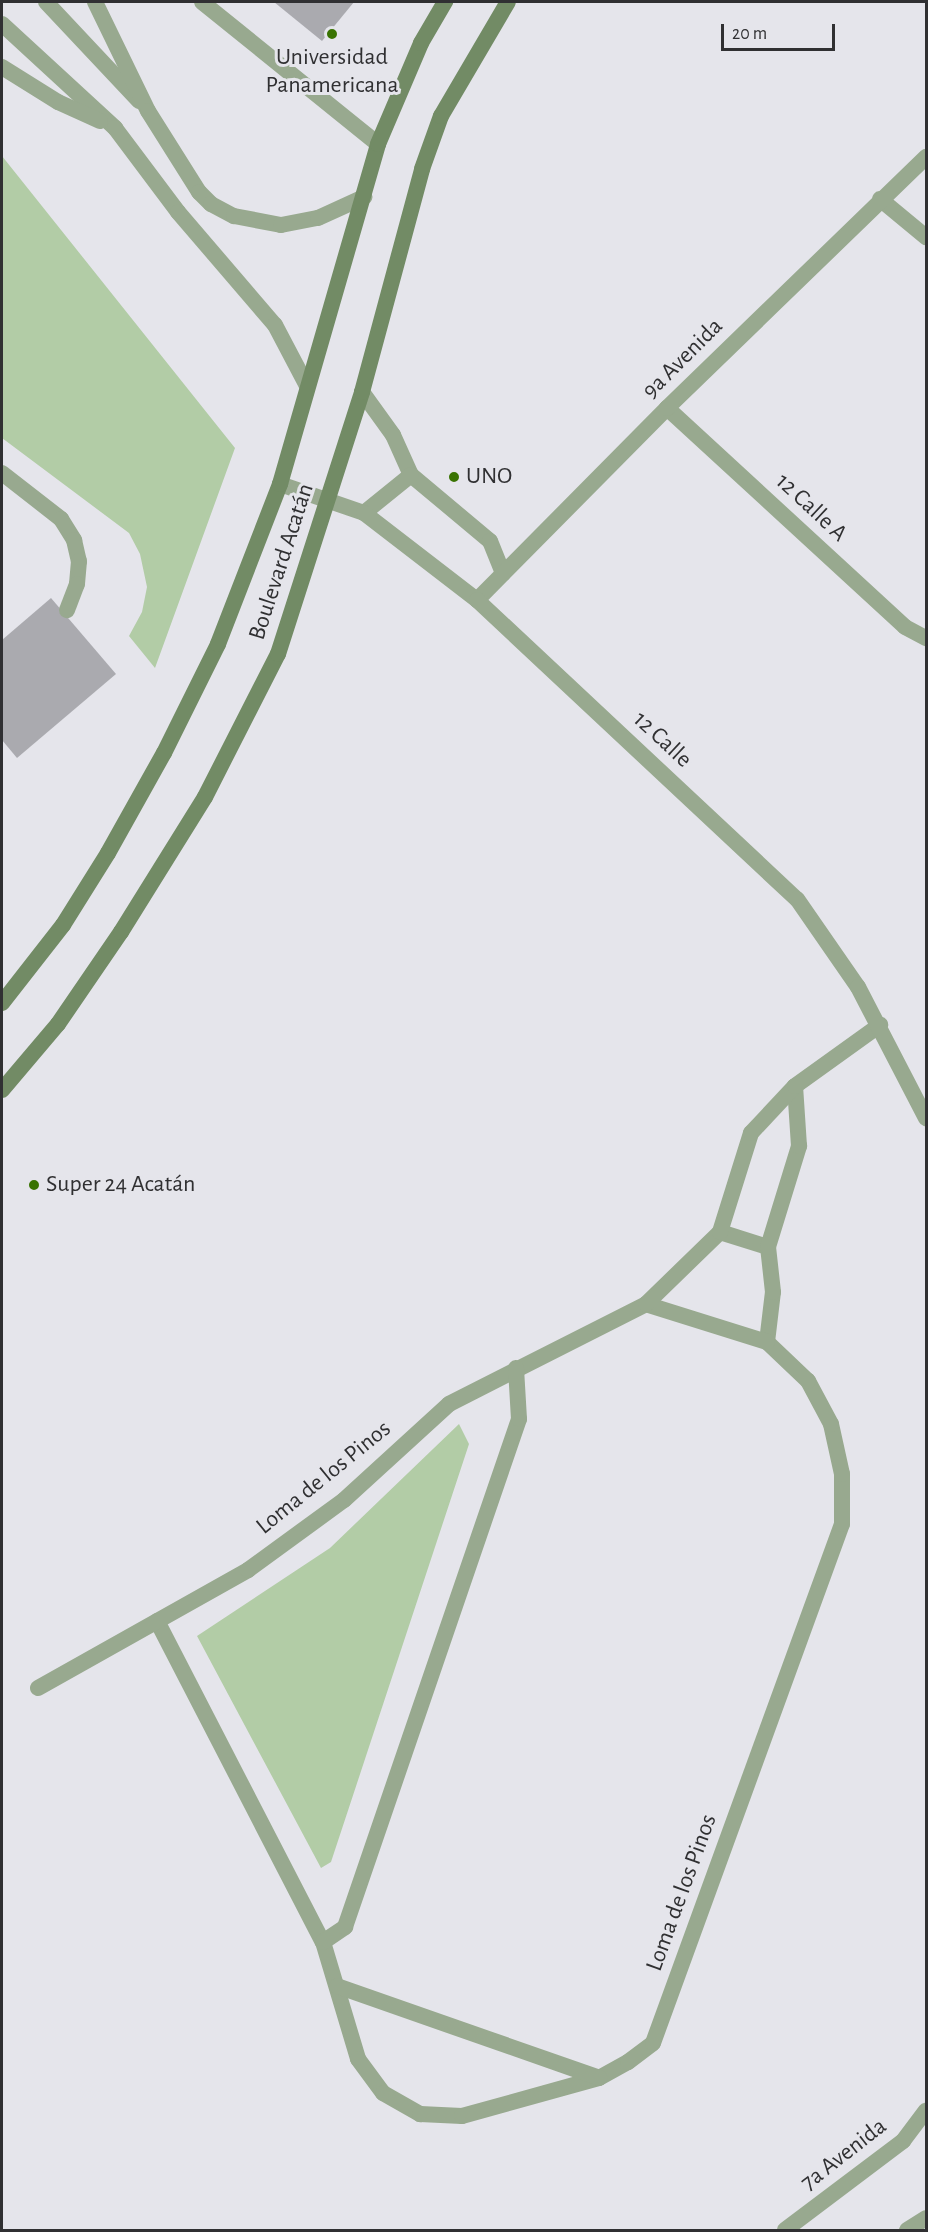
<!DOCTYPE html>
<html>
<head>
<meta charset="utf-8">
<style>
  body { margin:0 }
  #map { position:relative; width:928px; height:2232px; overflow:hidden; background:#e5e5eb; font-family:"Alegreya Sans",sans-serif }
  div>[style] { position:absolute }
  .green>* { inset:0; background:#b2cca6 }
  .building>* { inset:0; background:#aaaaaf }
  .service>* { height:16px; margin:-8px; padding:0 8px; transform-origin:8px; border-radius:8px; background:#98a98f }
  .minor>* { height:16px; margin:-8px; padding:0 8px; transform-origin:8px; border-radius:8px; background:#98a98f }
  .tertiary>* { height:16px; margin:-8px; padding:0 8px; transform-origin:8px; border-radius:8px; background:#98a98f }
  .secondary>* { height:16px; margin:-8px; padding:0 8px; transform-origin:8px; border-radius:8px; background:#728b65 }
  .dots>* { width:16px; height:16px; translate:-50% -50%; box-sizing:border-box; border:3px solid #e5e5eb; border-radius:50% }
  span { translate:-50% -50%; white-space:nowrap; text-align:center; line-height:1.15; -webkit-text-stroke:6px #e5e5eb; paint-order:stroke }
  .poi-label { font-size:24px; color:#303032 }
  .left { translate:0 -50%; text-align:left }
  .street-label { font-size:24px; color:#303032 }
  .frame { position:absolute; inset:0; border:3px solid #303032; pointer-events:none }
  .scale { position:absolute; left:721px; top:24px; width:114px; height:27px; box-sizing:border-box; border:3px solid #303032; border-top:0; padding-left:8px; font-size:18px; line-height:21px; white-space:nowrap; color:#303032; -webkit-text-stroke:4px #e5e5eb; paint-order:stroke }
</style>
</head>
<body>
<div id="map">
  <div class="green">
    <div style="clip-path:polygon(2px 156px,235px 448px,155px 668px,129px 636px,142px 612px,147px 587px,140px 554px,129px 533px,2px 438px)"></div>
    <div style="clip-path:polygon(459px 1424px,469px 1444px,331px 1862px,321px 1868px,197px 1636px,330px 1548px)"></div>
  </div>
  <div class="building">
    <div style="clip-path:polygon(274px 2px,354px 2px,322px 41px)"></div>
    <div style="clip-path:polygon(51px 598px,116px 674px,17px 758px,2px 740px,2px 640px)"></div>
  </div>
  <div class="service">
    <div style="left:362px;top:392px;width:53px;rotate:54.2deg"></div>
    <div style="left:393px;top:435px;width:44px;rotate:65.8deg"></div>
    <div style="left:411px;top:475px;width:103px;rotate:39.9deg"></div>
    <div style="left:490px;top:541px;width:35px;rotate:68deg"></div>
    <div style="left:2px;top:473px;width:75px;rotate:37.9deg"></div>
    <div style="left:61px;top:519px;width:25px;rotate:58deg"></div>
    <div style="left:74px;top:540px;width:22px;rotate:77deg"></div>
    <div style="left:79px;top:561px;width:23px;rotate:95deg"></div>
    <div style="left:77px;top:584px;width:28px;rotate:111deg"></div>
    <div style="left:364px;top:513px;width:60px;rotate:-39deg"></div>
  </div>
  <div class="minor">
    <div style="left:46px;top:2px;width:136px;rotate:46.8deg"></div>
    <div style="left:95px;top:2px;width:121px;rotate:64.1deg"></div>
    <div style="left:148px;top:111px;width:96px;rotate:57.8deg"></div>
    <div style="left:199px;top:192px;width:17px;rotate:45deg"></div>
    <div style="left:211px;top:204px;width:26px;rotate:28deg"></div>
    <div style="left:234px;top:216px;width:48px;rotate:10.8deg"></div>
    <div style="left:281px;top:225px;width:38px;rotate:-11deg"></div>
    <div style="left:318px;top:218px;width:51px;rotate:-24.5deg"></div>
    <div style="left:202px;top:2px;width:226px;rotate:38.9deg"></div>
    <div style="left:2px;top:24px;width:154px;rotate:42.6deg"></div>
    <div style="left:115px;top:128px;width:105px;rotate:53.1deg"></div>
    <div style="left:178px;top:212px;width:149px;rotate:49.4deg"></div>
    <div style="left:275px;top:325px;width:69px;rotate:62.3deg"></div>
    <div style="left:2px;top:67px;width:66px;rotate:32deg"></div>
    <div style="left:58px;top:102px;width:46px;rotate:24.3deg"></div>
    <div style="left:880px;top:199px;width:60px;rotate:39.6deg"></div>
    <div style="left:667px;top:408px;width:323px;rotate:42.6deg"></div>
    <div style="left:905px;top:627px;width:24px;rotate:28deg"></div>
    <div style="left:477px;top:600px;width:270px;rotate:-45.3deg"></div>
    <div style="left:667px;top:408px;width:361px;rotate:-44.1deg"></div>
    <div style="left:720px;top:1232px;width:50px;rotate:17.4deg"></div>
    <div style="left:767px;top:1342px;width:50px;rotate:-83.2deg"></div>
    <div style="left:773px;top:1292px;width:45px;rotate:-96.3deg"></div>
    <div style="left:768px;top:1247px;width:106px;rotate:-72.9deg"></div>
    <div style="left:799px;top:1146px;width:60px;rotate:-93.8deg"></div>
    <div style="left:157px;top:1621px;width:361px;rotate:62.7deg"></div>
    <div style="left:323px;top:1942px;width:122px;rotate:73.3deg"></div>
    <div style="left:358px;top:2059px;width:42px;rotate:53.7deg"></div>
    <div style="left:383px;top:2093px;width:43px;rotate:29.6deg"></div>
    <div style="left:420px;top:2114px;width:42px;rotate:2.7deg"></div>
    <div style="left:462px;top:2116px;width:142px;rotate:-15.5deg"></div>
    <div style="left:599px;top:2078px;width:33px;rotate:-29deg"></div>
    <div style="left:628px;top:2062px;width:31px;rotate:-37deg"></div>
    <div style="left:653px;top:2043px;width:552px;rotate:-69.99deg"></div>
    <div style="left:842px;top:1524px;width:50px;rotate:-90deg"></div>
    <div style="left:842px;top:1474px;width:51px;rotate:-102.4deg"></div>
    <div style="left:831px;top:1424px;width:49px;rotate:-118.1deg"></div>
    <div style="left:808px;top:1381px;width:57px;rotate:-136.4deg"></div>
    <div style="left:767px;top:1342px;width:127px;rotate:-162.6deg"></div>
    <div style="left:38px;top:1688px;width:241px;rotate:-29.3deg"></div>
    <div style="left:248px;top:1570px;width:119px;rotate:-36.1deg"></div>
    <div style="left:344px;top:1500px;width:142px;rotate:-42.4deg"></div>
    <div style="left:449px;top:1404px;width:221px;rotate:-26.9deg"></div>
    <div style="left:646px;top:1304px;width:103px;rotate:-44.2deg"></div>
    <div style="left:720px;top:1232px;width:104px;rotate:-72.6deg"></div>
    <div style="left:751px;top:1133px;width:64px;rotate:-46.9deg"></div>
    <div style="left:795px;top:1086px;width:105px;rotate:-35.7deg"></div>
    <div style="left:323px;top:1942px;width:27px;rotate:-34deg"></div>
    <div style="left:345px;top:1927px;width:537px;rotate:-71.09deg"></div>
    <div style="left:519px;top:1419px;width:51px;rotate:-93.4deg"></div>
    <div style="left:337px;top:1986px;width:278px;rotate:19.3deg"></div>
  </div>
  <div class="tertiary">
    <div style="left:280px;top:484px;width:89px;rotate:19deg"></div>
    <div style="left:364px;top:513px;width:143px;rotate:37.6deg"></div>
    <div style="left:477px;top:600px;width:438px;rotate:43.1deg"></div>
    <div style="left:797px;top:899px;width:107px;rotate:55.3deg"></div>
    <div style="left:858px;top:987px;width:148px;rotate:62.6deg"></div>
    <div style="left:785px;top:2230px;width:148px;rotate:-37deg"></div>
    <div style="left:903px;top:2141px;width:38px;rotate:-53deg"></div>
    <div style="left:907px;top:2230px;width:22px;rotate:-32deg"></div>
  </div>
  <div class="secondary">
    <div style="left:2px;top:1003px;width:99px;rotate:-52deg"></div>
    <div style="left:63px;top:925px;width:85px;rotate:-58deg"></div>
    <div style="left:108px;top:853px;width:115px;rotate:-60.8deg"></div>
    <div style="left:164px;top:753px;width:122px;rotate:-63.6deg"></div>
    <div style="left:218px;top:644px;width:172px;rotate:-68.8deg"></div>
    <div style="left:280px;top:484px;width:354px;rotate:-73.9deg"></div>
    <div style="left:378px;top:144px;width:110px;rotate:-66.9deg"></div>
    <div style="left:421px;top:43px;width:48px;rotate:-59.7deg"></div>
    <div style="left:2px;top:1090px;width:87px;rotate:-49.7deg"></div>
    <div style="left:58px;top:1024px;width:112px;rotate:-55.6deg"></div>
    <div style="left:121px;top:932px;width:159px;rotate:-58.1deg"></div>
    <div style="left:205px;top:797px;width:161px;rotate:-63deg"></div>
    <div style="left:278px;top:654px;width:275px;rotate:-72.2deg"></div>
    <div style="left:362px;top:392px;width:231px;rotate:-74.9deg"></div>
    <div style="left:422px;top:169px;width:56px;rotate:-70.3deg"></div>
    <div style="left:441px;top:116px;width:132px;rotate:-59.6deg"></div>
  </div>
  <div class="dots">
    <div style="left:332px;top:34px;background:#397302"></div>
    <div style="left:454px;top:477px;background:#397302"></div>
    <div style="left:34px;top:1185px;background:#397302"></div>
  </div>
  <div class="poi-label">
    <span style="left:332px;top:72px">Universidad<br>Panamericana</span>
    <span class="left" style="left:466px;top:477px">UNO</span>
    <span class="left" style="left:46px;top:1185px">Super 24 Acatán</span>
  </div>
  <div class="street-label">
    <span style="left:683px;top:359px;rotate:-45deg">9a Avenida</span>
    <span style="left:811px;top:508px;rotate:43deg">12 Calle A</span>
    <span style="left:282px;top:562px;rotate:-72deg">Boulevard Acatán</span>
    <span style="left:662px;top:740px;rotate:43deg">12 Calle</span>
    <span style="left:324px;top:1478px;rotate:-39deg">Loma de los Pinos</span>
    <span style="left:682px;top:1893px;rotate:-70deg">Loma de los Pinos</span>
    <span style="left:844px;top:2155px;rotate:-38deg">7a Avenida</span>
  </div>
  <div class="frame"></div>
  <div class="scale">20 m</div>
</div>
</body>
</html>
